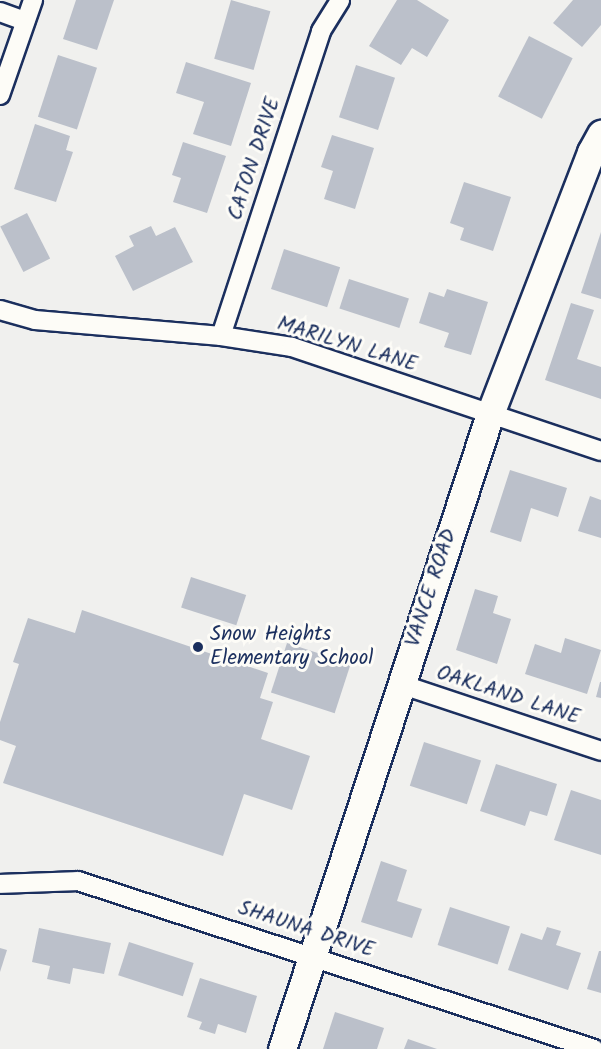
<!DOCTYPE html>
<html>
<head>
<meta charset="utf-8">
<style>
  body { margin:0 }
  #map { position:relative; width:601px; height:1049px; overflow:hidden; background:#f0f0ee; font-family:Kalam,sans-serif }
  div>[style] { position:absolute }
  .building>* { inset:0; background:#bbc0ca; transform-origin:0 0 }
  .roads { filter:drop-shadow(2px 0 #1b2f5e) drop-shadow(-2px 0 #1b2f5e) drop-shadow(0 2px #1b2f5e) drop-shadow(0 -2px #1b2f5e) }
  .street>* { height:18px; margin:-9px; padding:0 9px; transform-origin:9px; border-radius:9px; background:#fdfcf7 }
  .secondary>* { height:27px; margin:-13.5px; padding:0 13.5px; transform-origin:13.5px; border-radius:13.5px; background:#fdfcf7 }
  .dots>* { width:16px; height:16px; translate:-50% -50%; box-sizing:border-box; border:3px solid #fdfcf7; border-radius:50% }
  span { translate:-50% -50%; white-space:nowrap; text-align:center; line-height:1.15; -webkit-text-stroke:6px #fdfcf7; paint-order:stroke }
  .street-label { font-size:21px; color:#1b2f5e }
  .poi-label { font-size:21px; color:#1b2f5e }
  .left { translate:0 -50%; text-align:left }
</style>
</head>
<body>
<div id="map">
  <div class="building">
    <div style="clip-path:polygon(76px 0,114px 0,97px 50px,63px 39px)"></div>
    <div style="left:231px;top:0;width:41px;height:61px;rotate:16deg"></div>
    <div style="clip-path:polygon(397px 0,417px 0,449px 20px,427px 57px,412px 48px,401px 65px,369px 46px)"></div>
    <div style="clip-path:polygon(573px 0,601px 0,601px 25px,582px 47px,553px 23px)"></div>
    <div style="left:529px;top:36px;width:49px;height:68px;rotate:27deg"></div>
    <div style="left:58px;top:55px;width:41px;height:65px;rotate:18deg"></div>
    <div style="clip-path:polygon(186px 62px,251px 83px,231px 146px,193px 134px,204px 102px,176px 93px)"></div>
    <div style="left:356px;top:65px;width:41px;height:55px;rotate:18deg"></div>
    <div style="clip-path:polygon(35px 124px,70px 136px,66px 150px,73px 152px,56px 202px,14px 189px)"></div>
    <div style="clip-path:polygon(332px 135px,374px 148px,355px 209px,324px 199px,333px 171px,321px 167px)"></div>
    <div style="clip-path:polygon(183px 142px,226px 156px,207px 213px,173px 202px,181px 178px,172px 175px)"></div>
    <div style="clip-path:polygon(464px 182px,511px 197px,493px 251px,460px 240px,464px 228px,450px 223px)"></div>
    <div style="left:27px;top:213px;width:51px;height:30px;rotate:63deg"></div>
    <div style="clip-path:polygon(151px 226px,156px 236px,175px 227px,193px 262px,133px 291px,115px 256px,134px 246px,129px 236px)"></div>
    <div style="clip-path:polygon(601px 232px,601px 299px,581px 293px)"></div>
    <div style="left:284px;top:249px;width:59px;height:42px;rotate:18deg"></div>
    <div style="left:349px;top:279px;width:63px;height:31px;rotate:18deg"></div>
    <div style="clip-path:polygon(447px 289px,488px 302px,471px 355px,444px 347px,449px 333px,419px 323px,429px 292px,444px 297px)"></div>
    <div style="clip-path:polygon(571px 303px,594px 310px,577px 359px,601px 367px,601px 399px,545px 380px)"></div>
    <div style="clip-path:polygon(510px 470px,567px 488px,558px 517px,531px 508px,521px 542px,490px 532px)"></div>
    <div style="clip-path:polygon(590px 496px,601px 500px,601px 538px,578px 531px)"></div>
    <div style="left:191px;top:577px;width:58px;height:32px;rotate:18deg"></div>
    <div style="clip-path:polygon(475px 589px,498px 596px,493px 613px,511px 619px,497px 664px,456px 650px)"></div>
    <div style="clip-path:polygon(82px 610px,268px 673px,260px 698px,273px 702px,261px 739px,310px 756px,292px 810px,244px 794px,223px 856px,3px 783px,16px 746px,0 740px,0 722px,19px 664px,13px 662px,28px 618px,75px 633px)"></div>
    <div style="clip-path:polygon(565px 638px,601px 650px,587px 694px,525px 674px,535px 644px,561px 653px)"></div>
    <div style="left:287px;top:643px;width:67px;height:52px;rotate:18deg"></div>
    <div style="clip-path:polygon(600px 682px,601px 682px,601px 698px,596px 697px)"></div>
    <div style="left:424px;top:742px;width:60px;height:46px;rotate:18deg"></div>
    <div style="clip-path:polygon(496px 764px,557px 784px,547px 816px,530px 811px,525px 826px,480px 811px)"></div>
    <div style="clip-path:polygon(571px 790px,601px 800px,601px 855px,554px 840px)"></div>
    <div style="clip-path:polygon(381px 861px,407px 870px,397px 901px,422px 909px,412px 938px,361px 922px)"></div>
    <div style="left:450px;top:907px;width:63px;height:40px;rotate:18deg"></div>
    <div style="clip-path:polygon(547px 927px,561px 931px,556px 945px,581px 953px,568px 990px,508px 970px,521px 933px,542px 940px)"></div>
    <div style="clip-path:polygon(39px 928px,111px 943px,104px 974px,73px 968px,70px 984px,47px 979px,50px 966px,32px 962px)"></div>
    <div style="left:129px;top:942px;width:68px;height:35px;rotate:18deg"></div>
    <div style="clip-path:polygon(0 948px,7px 950px,0 972px)"></div>
    <div style="clip-path:polygon(599px 951px,601px 951px,601px 993px,587px 989px)"></div>
    <div style="clip-path:polygon(200px 978px,257px 996px,246px 1033px,218px 1024px,215px 1034px,199px 1029px,202px 1022px,187px 1017px)"></div>
    <div style="clip-path:polygon(335px 1012px,384px 1028px,377px 1049px,323px 1049px)"></div>
    <div style="clip-path:polygon(408px 1039px,437px 1049px,404px 1049px)"></div>
  </div>
  <div class="roads">
    <div class="street">
      <div style="left:0;top:12px;width:27px;rotate:20deg"></div>
      <div style="left:0;top:95px;width:101px;rotate:-70.8deg"></div>
      <div style="left:0;top:310px;width:36px;rotate:16deg"></div>
      <div style="left:35px;top:320px;width:187px;rotate:4.9deg"></div>
      <div style="left:221px;top:336px;width:72px;rotate:8.8deg"></div>
      <div style="left:292px;top:347px;width:326px;rotate:18.6deg"></div>
      <div style="left:221px;top:336px;width:321px;rotate:-71.8deg"></div>
      <div style="left:321px;top:31px;width:36px;rotate:-58deg"></div>
      <div style="left:400px;top:684px;width:212px;rotate:18.4deg"></div>
      <div style="left:0;top:884px;width:78px;rotate:-2.2deg"></div>
      <div style="left:78px;top:881px;width:543px;rotate:18.03deg"></div>
    </div>
    <div class="secondary">
      <div style="left:282px;top:1049px;width:668px;rotate:-71.86deg"></div>
      <div style="left:490px;top:414px;width:281px;rotate:-68.9deg"></div>
      <div style="left:591px;top:152px;width:21px;rotate:-61deg"></div>
    </div>
  </div>
  <div class="dots">
    <div style="left:198px;top:647px;background:#1b2f5e"></div>
  </div>
  <div class="street-label">
    <span style="left:255px;top:159px;rotate:-72deg">CATON DRIVE</span>
    <span style="left:347px;top:345px;rotate:17deg">MARILYN LANE</span>
    <span style="left:432px;top:588px;rotate:-72deg">VANCE ROAD</span>
    <span style="left:508px;top:696px;rotate:18deg">OAKLAND LANE</span>
    <span style="left:306px;top:930px;rotate:18deg">SHAUNA DRIVE</span>
  </div>
  <div class="poi-label">
    <span class="left" style="left:210px;top:647px">Snow Heights<br>Elementary School</span>
  </div>
</div>
</body>
</html>
